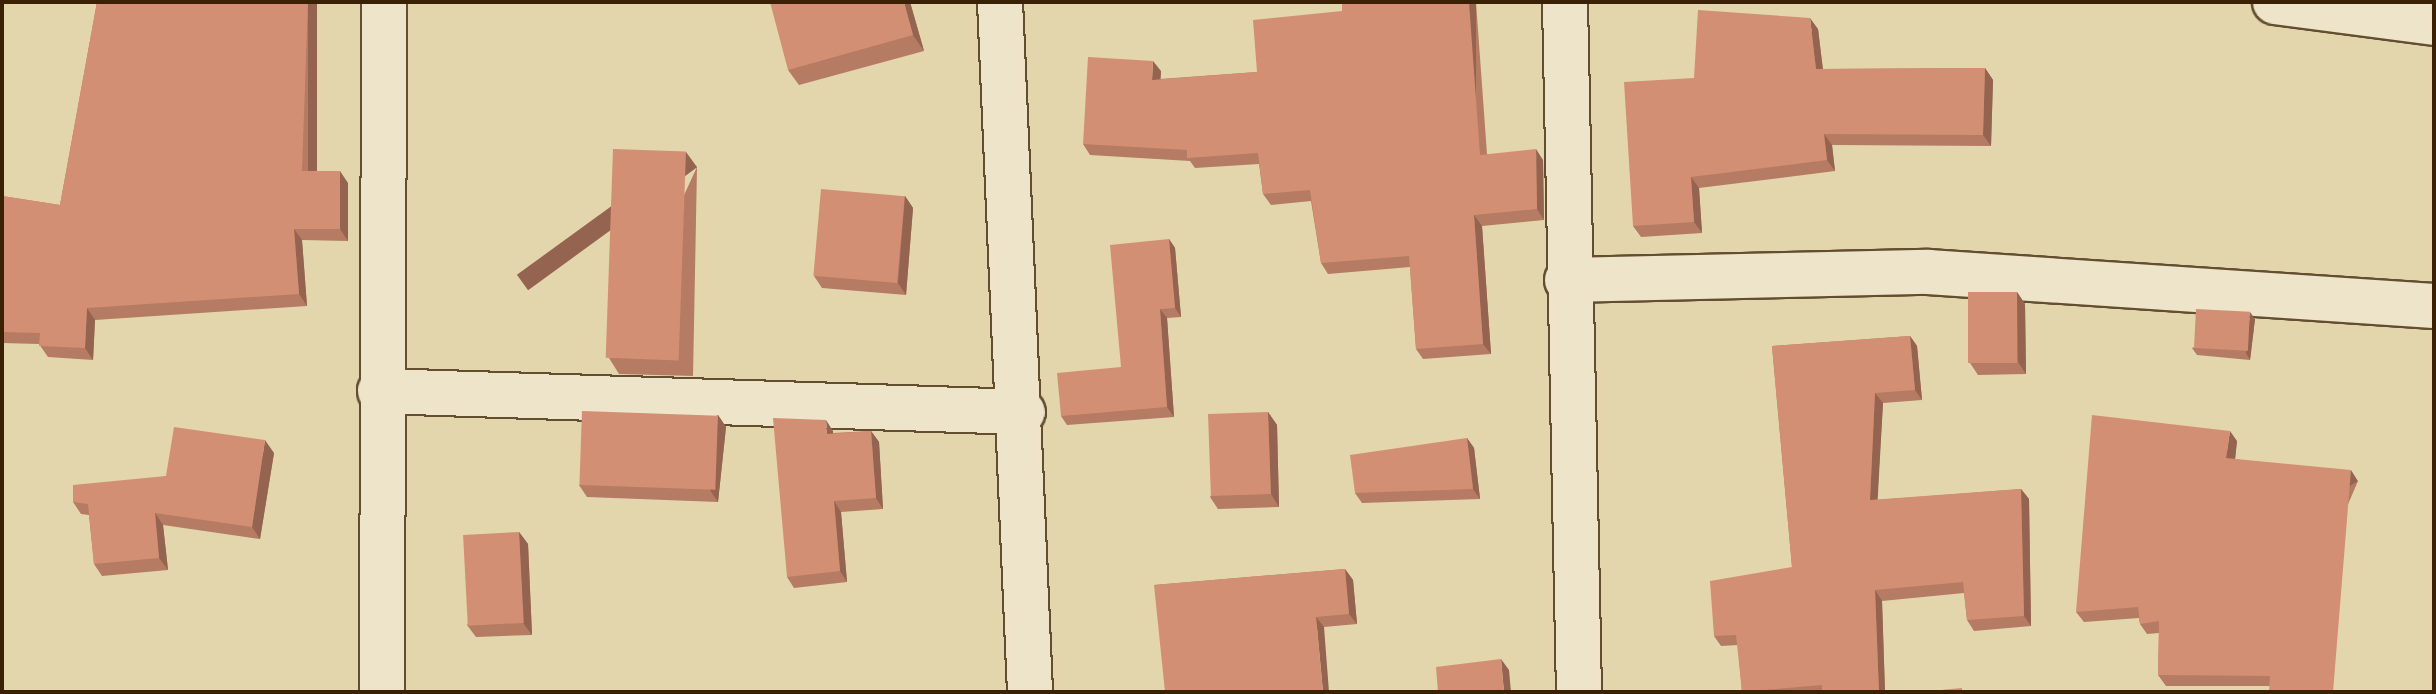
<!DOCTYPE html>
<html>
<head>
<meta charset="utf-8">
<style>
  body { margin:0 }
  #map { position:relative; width:2436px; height:694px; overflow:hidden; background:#e3d6ac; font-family:"IM FELL Double Pica",serif }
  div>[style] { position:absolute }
  .roads { filter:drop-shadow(2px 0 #644e30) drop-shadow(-2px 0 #644e30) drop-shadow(0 2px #644e30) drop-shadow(0 -2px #644e30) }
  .minor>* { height:44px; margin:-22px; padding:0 22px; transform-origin:22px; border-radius:22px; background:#ede4c9 }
  .wall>* { inset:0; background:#b57b63 }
  .shaded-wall>* { inset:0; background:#946450; transform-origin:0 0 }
  .building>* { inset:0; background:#d38f73; transform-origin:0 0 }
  span { translate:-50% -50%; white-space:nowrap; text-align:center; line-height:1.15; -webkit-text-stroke:6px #ede4c9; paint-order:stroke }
  .frame { position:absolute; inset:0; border:4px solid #3a2106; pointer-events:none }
</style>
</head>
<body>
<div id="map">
  <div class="roads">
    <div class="minor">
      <div style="left:1000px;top:2px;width:691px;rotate:87.51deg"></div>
      <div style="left:1565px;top:2px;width:690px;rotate:88.84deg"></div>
      <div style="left:2275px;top:2px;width:160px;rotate:7.5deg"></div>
      <div style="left:1567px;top:280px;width:361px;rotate:-1.3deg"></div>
      <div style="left:1928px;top:272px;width:507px;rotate:3.84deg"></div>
      <div style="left:380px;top:391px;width:643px;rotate:1.87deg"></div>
      <div style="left:382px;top:692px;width:690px;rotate:-89.83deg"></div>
    </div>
  </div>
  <div class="wall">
    <div style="clip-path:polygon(97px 2px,317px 2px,311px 171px,348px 183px,348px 241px,302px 240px,307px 306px,95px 320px,93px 360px,48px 357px,39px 344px,2px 343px,2px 196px,60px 205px)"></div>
    <div style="clip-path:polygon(910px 2px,924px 51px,799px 85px,788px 70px)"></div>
    <div style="clip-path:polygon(1342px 2px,1476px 2px,1487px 154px,1543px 160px,1544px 220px,1482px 226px,1491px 354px,1423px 359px,1416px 349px,1410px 267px,1328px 274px,1321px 263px,1311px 201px,1271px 205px,1263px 194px,1259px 164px,1195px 168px,1190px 161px,1090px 155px,1083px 144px,1161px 71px,1160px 79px,1257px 72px,1342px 11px)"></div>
    <div style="clip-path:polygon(1818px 29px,1823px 69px,1985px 68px,1993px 80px,1991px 146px,1832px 145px,1835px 171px,1699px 188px,1702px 233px,1641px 237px,1633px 226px,1694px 78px)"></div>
    <div style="clip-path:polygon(697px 167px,693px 376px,619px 374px,609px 358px)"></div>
    <div style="clip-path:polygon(905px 196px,913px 208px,906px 295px,822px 288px,814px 276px)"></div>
    <div style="clip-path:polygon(1169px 239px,1175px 248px,1181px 317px,1167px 318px,1174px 417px,1067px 425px,1061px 416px,1121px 367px)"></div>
    <div style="clip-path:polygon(2017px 292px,2025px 304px,2026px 374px,1978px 375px,1970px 363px)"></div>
    <div style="clip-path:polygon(2255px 319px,2250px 360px,2197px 355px,2192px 348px)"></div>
    <div style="clip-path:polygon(1910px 336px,1917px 346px,1922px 400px,1883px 403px,1877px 500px,2021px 489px,2029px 499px,2031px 626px,1974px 631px,1967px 620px,1964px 593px,1882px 601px,1885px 692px,1742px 692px,1738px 645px,1721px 646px,1714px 636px,1792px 567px,1772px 346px)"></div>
    <div style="clip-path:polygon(1268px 412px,1277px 425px,1279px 507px,1218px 509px,1210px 497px)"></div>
    <div style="clip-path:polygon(718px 415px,726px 427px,718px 502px,587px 497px,579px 485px)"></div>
    <div style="clip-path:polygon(833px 431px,833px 433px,871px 431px,879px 442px,883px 509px,841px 512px,847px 582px,794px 588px,787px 577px)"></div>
    <div style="clip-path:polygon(1467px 438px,1474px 448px,1480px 499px,1362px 503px,1355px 493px)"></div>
    <div style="clip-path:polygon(2237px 441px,2235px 459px,2358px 481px,2270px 686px,2166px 686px,2158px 675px,2159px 633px,2147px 634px,2140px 624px,2139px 618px,2084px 622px,2076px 612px)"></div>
    <div style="clip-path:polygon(274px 453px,260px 539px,163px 525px,168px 570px,102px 576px,94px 564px,89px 515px,81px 514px,73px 502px,166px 476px)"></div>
    <div style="clip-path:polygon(519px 532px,528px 544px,532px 635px,476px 637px,467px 625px)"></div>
    <div style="clip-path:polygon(1345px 569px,1353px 580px,1357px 624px,1324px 627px,1154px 585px)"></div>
  </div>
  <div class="shaded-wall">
    <div style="left:308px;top:2px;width:9px;height:169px"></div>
    <div style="clip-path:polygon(904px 2px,910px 2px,924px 51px,913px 35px)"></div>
    <div style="left:1469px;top:2px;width:7px;height:153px"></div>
    <div style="clip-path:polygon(1810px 18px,1818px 29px,1824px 80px,1816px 69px)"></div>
    <div style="clip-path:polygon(1153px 61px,1161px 71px,1160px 91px,1152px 80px)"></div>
    <div style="clip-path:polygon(1985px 68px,1993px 80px,1991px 146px,1983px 135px)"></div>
    <div style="clip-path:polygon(1824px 134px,1832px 145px,1835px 171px,1827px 160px)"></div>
    <div style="clip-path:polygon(1536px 149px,1543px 160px,1544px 220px,1537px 209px)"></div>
    <div style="left:686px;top:152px;width:19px;height:209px;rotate:54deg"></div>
    <div style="clip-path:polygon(340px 171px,348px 183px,348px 241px,340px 229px)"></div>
    <div style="clip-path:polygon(1691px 177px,1699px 188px,1702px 233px,1694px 222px)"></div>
    <div style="clip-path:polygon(905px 196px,913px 208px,906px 295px,898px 283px)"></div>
    <div style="clip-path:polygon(1474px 215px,1482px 226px,1491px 354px,1483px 344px)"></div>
    <div style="clip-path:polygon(294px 229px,302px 240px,307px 306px,299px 294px)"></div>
    <div style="clip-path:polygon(1169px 239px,1175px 248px,1181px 317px,1175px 308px)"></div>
    <div style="clip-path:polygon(2017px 292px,2025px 304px,2026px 374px,2018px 362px)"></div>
    <div style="clip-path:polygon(87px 308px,95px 320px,93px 360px,85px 348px)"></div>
    <div style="clip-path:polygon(1160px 309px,1167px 318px,1174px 417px,1167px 407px)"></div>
    <div style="clip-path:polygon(2250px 312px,2255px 319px,2250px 360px,2246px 353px)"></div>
    <div style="clip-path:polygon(1910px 336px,1917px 346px,1922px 400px,1915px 390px)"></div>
    <div style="clip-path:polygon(1875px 393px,1883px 403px,1877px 511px,1870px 500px)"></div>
    <div style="clip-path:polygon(1268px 412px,1277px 425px,1279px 507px,1271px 494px)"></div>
    <div style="clip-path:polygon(718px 415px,726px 427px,718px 502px,710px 490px)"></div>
    <div style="clip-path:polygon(826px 420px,833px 431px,834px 444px,827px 434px)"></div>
    <div style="clip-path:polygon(871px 431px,879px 442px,883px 509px,876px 498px)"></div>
    <div style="clip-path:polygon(2230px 431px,2237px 441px,2234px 469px,2226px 458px)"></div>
    <div style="clip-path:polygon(1467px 438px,1474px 448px,1480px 499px,1473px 489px)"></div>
    <div style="clip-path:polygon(265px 440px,274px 453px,260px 539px,252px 527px)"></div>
    <div style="left:2351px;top:470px;width:13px;height:223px;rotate:58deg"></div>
    <div style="clip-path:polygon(2021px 489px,2029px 499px,2031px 626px,2024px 616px)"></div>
    <div style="clip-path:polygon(834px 501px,841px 512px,847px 582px,840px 571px)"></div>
    <div style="clip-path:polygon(155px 513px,163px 525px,168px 570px,159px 558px)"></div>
    <div style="clip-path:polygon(519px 532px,528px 544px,532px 635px,523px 623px)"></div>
    <div style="clip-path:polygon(1345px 569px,1353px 580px,1357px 624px,1349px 614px)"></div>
    <div style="clip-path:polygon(1875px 590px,1882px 601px,1885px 692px,1879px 692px)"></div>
    <div style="clip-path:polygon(1316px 617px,1324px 627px,1329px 692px,1323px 692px)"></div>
    <div style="clip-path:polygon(1501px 659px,1509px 670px,1511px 692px,1504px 692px)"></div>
  </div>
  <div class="building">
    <div style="clip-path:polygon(97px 2px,308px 2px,302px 171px,340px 171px,340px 229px,294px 229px,299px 294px,87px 308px,85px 348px,39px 346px,40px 333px,2px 332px,2px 196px,60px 205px)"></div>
    <div style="clip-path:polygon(770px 2px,904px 2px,913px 35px,788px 70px)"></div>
    <div style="clip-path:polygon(1342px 2px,1469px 2px,1480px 155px,1536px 149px,1537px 209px,1474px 215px,1483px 344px,1416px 349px,1409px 256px,1321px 263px,1310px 190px,1263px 194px,1258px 153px,1187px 158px,1187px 150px,1083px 144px,1088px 57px,1153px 61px,1152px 80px,1257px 72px,1253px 20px,1342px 11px)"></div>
    <div style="clip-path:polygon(1698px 10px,1810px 18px,1816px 69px,1985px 68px,1983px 135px,1824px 134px,1827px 160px,1691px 177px,1694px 222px,1633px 226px,1624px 82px,1694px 78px)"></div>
    <div style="left:613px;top:149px;width:73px;height:209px;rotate:2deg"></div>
    <div style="left:821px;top:189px;width:84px;height:87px;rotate:5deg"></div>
    <div style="clip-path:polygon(1169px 239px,1175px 308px,1160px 309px,1167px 407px,1061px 416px,1057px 373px,1121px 367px,1110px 245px)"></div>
    <div style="left:1968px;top:292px;width:49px;height:71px"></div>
    <div style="left:2196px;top:309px;width:54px;height:39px;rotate:3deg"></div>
    <div style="clip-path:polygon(1910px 336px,1915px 390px,1875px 393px,1870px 500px,2021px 489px,2024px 616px,1967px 620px,1963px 582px,1875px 590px,1879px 692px,1822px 692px,1822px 685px,1742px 692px,1736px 635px,1714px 636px,1710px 581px,1792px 567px,1772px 346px)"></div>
    <div style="left:582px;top:411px;width:136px;height:74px;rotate:2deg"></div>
    <div style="left:1268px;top:412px;width:82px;height:60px;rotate:88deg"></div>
    <div style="clip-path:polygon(2092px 415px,2230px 431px,2226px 458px,2351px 470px,2333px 692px,2269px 692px,2270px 676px,2158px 675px,2159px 621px,2140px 624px,2138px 607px,2076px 612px)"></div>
    <div style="clip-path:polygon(773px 418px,826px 420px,827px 434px,871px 431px,876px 498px,834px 501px,840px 571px,787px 577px)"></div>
    <div style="clip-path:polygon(174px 427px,265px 440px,252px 527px,155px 513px,159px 558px,94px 564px,88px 504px,73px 502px,73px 485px,166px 476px)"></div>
    <div style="clip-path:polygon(1467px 438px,1473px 489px,1355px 493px,1350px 455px)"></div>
    <div style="left:519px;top:532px;width:91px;height:56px;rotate:87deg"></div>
    <div style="clip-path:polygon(1345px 569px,1349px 614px,1316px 617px,1323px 692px,1165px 692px,1154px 585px)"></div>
    <div style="clip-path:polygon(1501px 659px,1504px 692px,1438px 692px,1436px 667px)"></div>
    <div style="clip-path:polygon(1962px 688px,1962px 692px,1920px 692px)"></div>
  </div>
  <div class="frame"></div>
</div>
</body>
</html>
